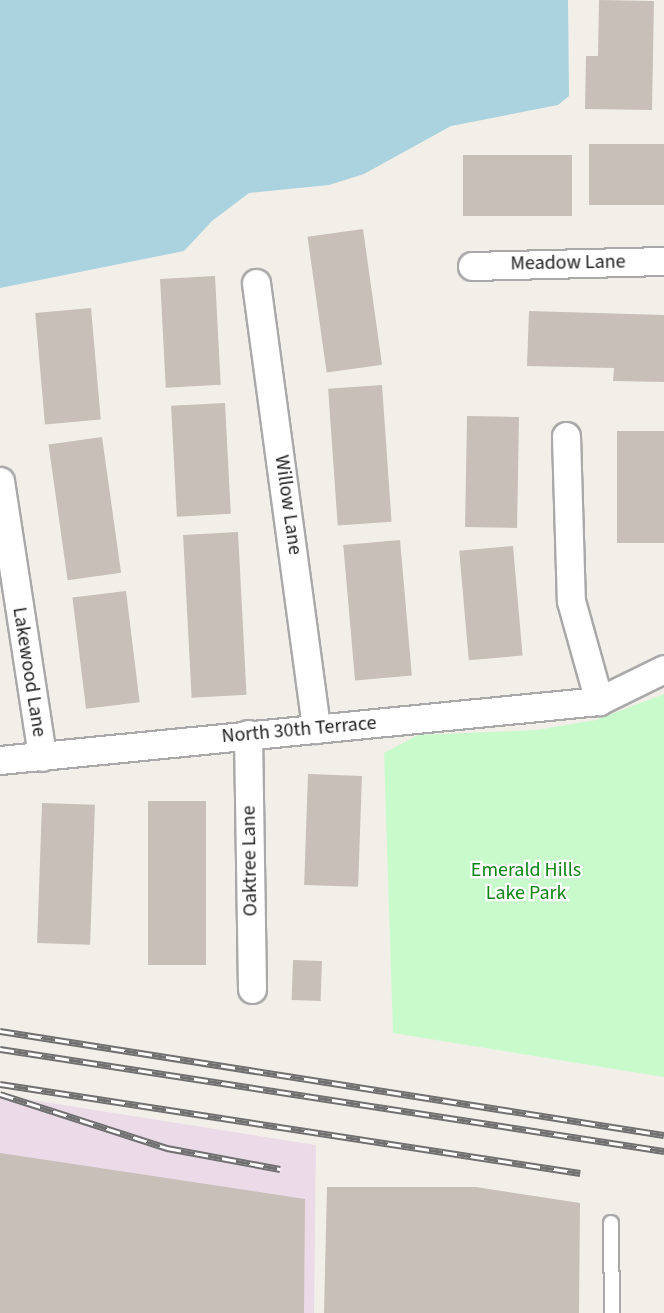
<!DOCTYPE html>
<html>
<head>
<meta charset="utf-8">
<style>
  body { margin:0 }
  #map { position:relative; width:664px; height:1313px; overflow:hidden; background:#f2efe9; font-family:"Source Sans 3",sans-serif }
  div>[style] { position:absolute }
  .industrial>* { inset:0; background:#ebdbe8 }
  .park>* { inset:0; background:#c8facc }
  .water>* { inset:0; background:#aad3df }
  .building>* { inset:0; background:#c7bfb8; transform-origin:0 0 }
  .roads { filter:drop-shadow(2px 0 #a9a9a9) drop-shadow(-2px 0 #a9a9a9) drop-shadow(0 2px #a9a9a9) drop-shadow(0 -2px #a9a9a9) }
  .service>* { height:14px; margin:-7px; padding:0 7px; transform-origin:7px; border-radius:7px; background:#fff }
  .minor>* { height:27px; margin:-13.5px; padding:0 13.5px; transform-origin:13.5px; border-radius:13.5px; background:#fff }
  .rail>* { height:7px; margin-top:-3.5px; transform-origin:0; background:repeating-linear-gradient(90deg,#fff 0 14px,#707070 0 28px); box-sizing:border-box; border-block:2px solid #707070 }
  span { translate:-50% -50%; white-space:nowrap; text-align:center; line-height:1.15; -webkit-text-stroke:4.5px #fff; paint-order:stroke }
  .street-label { font-size:20px; color:#222 }
  .park-label { font-size:20px; color:#0c8416 }
</style>
</head>
<body>
<div id="map">
  <div class="industrial">
    <div style="clip-path:polygon(0 1095px,316px 1145px,314px 1313px,0 1313px)"></div>
  </div>
  <div class="park">
    <div style="clip-path:polygon(664px 694px,664px 1077px,393px 1033px,384px 753px,418px 735px,537px 730px,596px 720px)"></div>
  </div>
  <div class="water">
    <div style="clip-path:polygon(0 0,568px 0,569px 96px,558px 105px,451px 126px,364px 174px,329px 185px,249px 193px,212px 221px,184px 251px,0 288px)"></div>
  </div>
  <div class="building">
    <div style="clip-path:polygon(599px 0,654px 1px,652px 110px,585px 109px,586px 56px,598px 56px)"></div>
    <div style="left:664px;top:144px;width:61px;height:75px;rotate:90deg"></div>
    <div style="left:572px;top:155px;width:61px;height:109px;rotate:90deg"></div>
    <div style="left:363px;top:229px;width:137px;height:56px;rotate:82deg"></div>
    <div style="left:215px;top:276px;width:109px;height:55px;rotate:87deg"></div>
    <div style="left:91px;top:308px;width:112px;height:56px;rotate:85deg"></div>
    <div style="clip-path:polygon(529px 311px,664px 315px,664px 382px,613px 381px,614px 368px,527px 366px)"></div>
    <div style="left:382px;top:385px;width:137px;height:54px;rotate:86deg"></div>
    <div style="left:225px;top:403px;width:111px;height:54px;rotate:87deg"></div>
    <div style="left:467px;top:416px;width:52px;height:111px;rotate:1deg"></div>
    <div style="left:617px;top:431px;width:47px;height:112px"></div>
    <div style="left:102px;top:437px;width:137px;height:54px;rotate:82deg"></div>
    <div style="left:238px;top:532px;width:163px;height:55px;rotate:87deg"></div>
    <div style="left:400px;top:540px;width:136px;height:57px;rotate:85deg"></div>
    <div style="left:513px;top:546px;width:110px;height:54px;rotate:85deg"></div>
    <div style="left:126px;top:591px;width:112px;height:54px;rotate:83deg"></div>
    <div style="left:308px;top:774px;width:54px;height:111px;rotate:2deg"></div>
    <div style="left:148px;top:801px;width:58px;height:164px"></div>
    <div style="left:42px;top:803px;width:53px;height:140px;rotate:2deg"></div>
    <div style="left:293px;top:960px;width:29px;height:40px;rotate:2deg"></div>
    <div style="clip-path:polygon(0 1153px,305px 1199px,304px 1313px,0 1313px)"></div>
    <div style="clip-path:polygon(327px 1187px,476px 1187px,580px 1203px,579px 1313px,324px 1313px)"></div>
  </div>
  <div class="roads">
    <div class="service">
      <div style="left:611px;top:1223px;width:90px;rotate:89.4deg"></div>
    </div>
    <div class="minor">
      <div style="left:472px;top:266px;width:192px;rotate:-1.5deg"></div>
      <div style="left:256px;top:283px;width:450px;rotate:82.3deg"></div>
      <div style="left:566px;top:436px;width:165px;rotate:88.3deg"></div>
      <div style="left:571px;top:601px;width:104px;rotate:74.4deg"></div>
      <div style="left:0;top:481px;width:279px;rotate:81.3deg"></div>
      <div style="left:248px;top:734px;width:255px;rotate:89.1deg"></div>
      <div style="left:0;top:760px;width:602px;rotate:-5.63deg"></div>
      <div style="left:599px;top:701px;width:72px;rotate:-26.2deg"></div>
    </div>
  </div>
  <div class="rail">
    <div style="left:0;top:1031px;width:672px;rotate:8.9deg"></div>
    <div style="left:0;top:1049px;width:672px;rotate:8.73deg"></div>
    <div style="left:0;top:1084px;width:587px;rotate:8.72deg"></div>
    <div style="left:0;top:1094px;width:176px;rotate:17.9deg"></div>
    <div style="left:167px;top:1148px;width:115px;rotate:10.5deg"></div>
  </div>
  <div class="street-label">
    <span style="left:568px;top:263px;rotate:-1deg">Meadow Lane</span>
    <span style="left:288px;top:505px;rotate:82deg">Willow Lane</span>
    <span style="left:29px;top:672px;rotate:81deg">Lakewood Lane</span>
    <span style="left:299px;top:730px;rotate:-5deg">North 30th Terrace</span>
    <span style="left:250px;top:861px;rotate:-91deg">Oaktree Lane</span>
  </div>
  <div class="park-label">
    <span style="left:526px;top:882px">Emerald Hills<br>Lake Park</span>
  </div>
</div>
</body>
</html>
